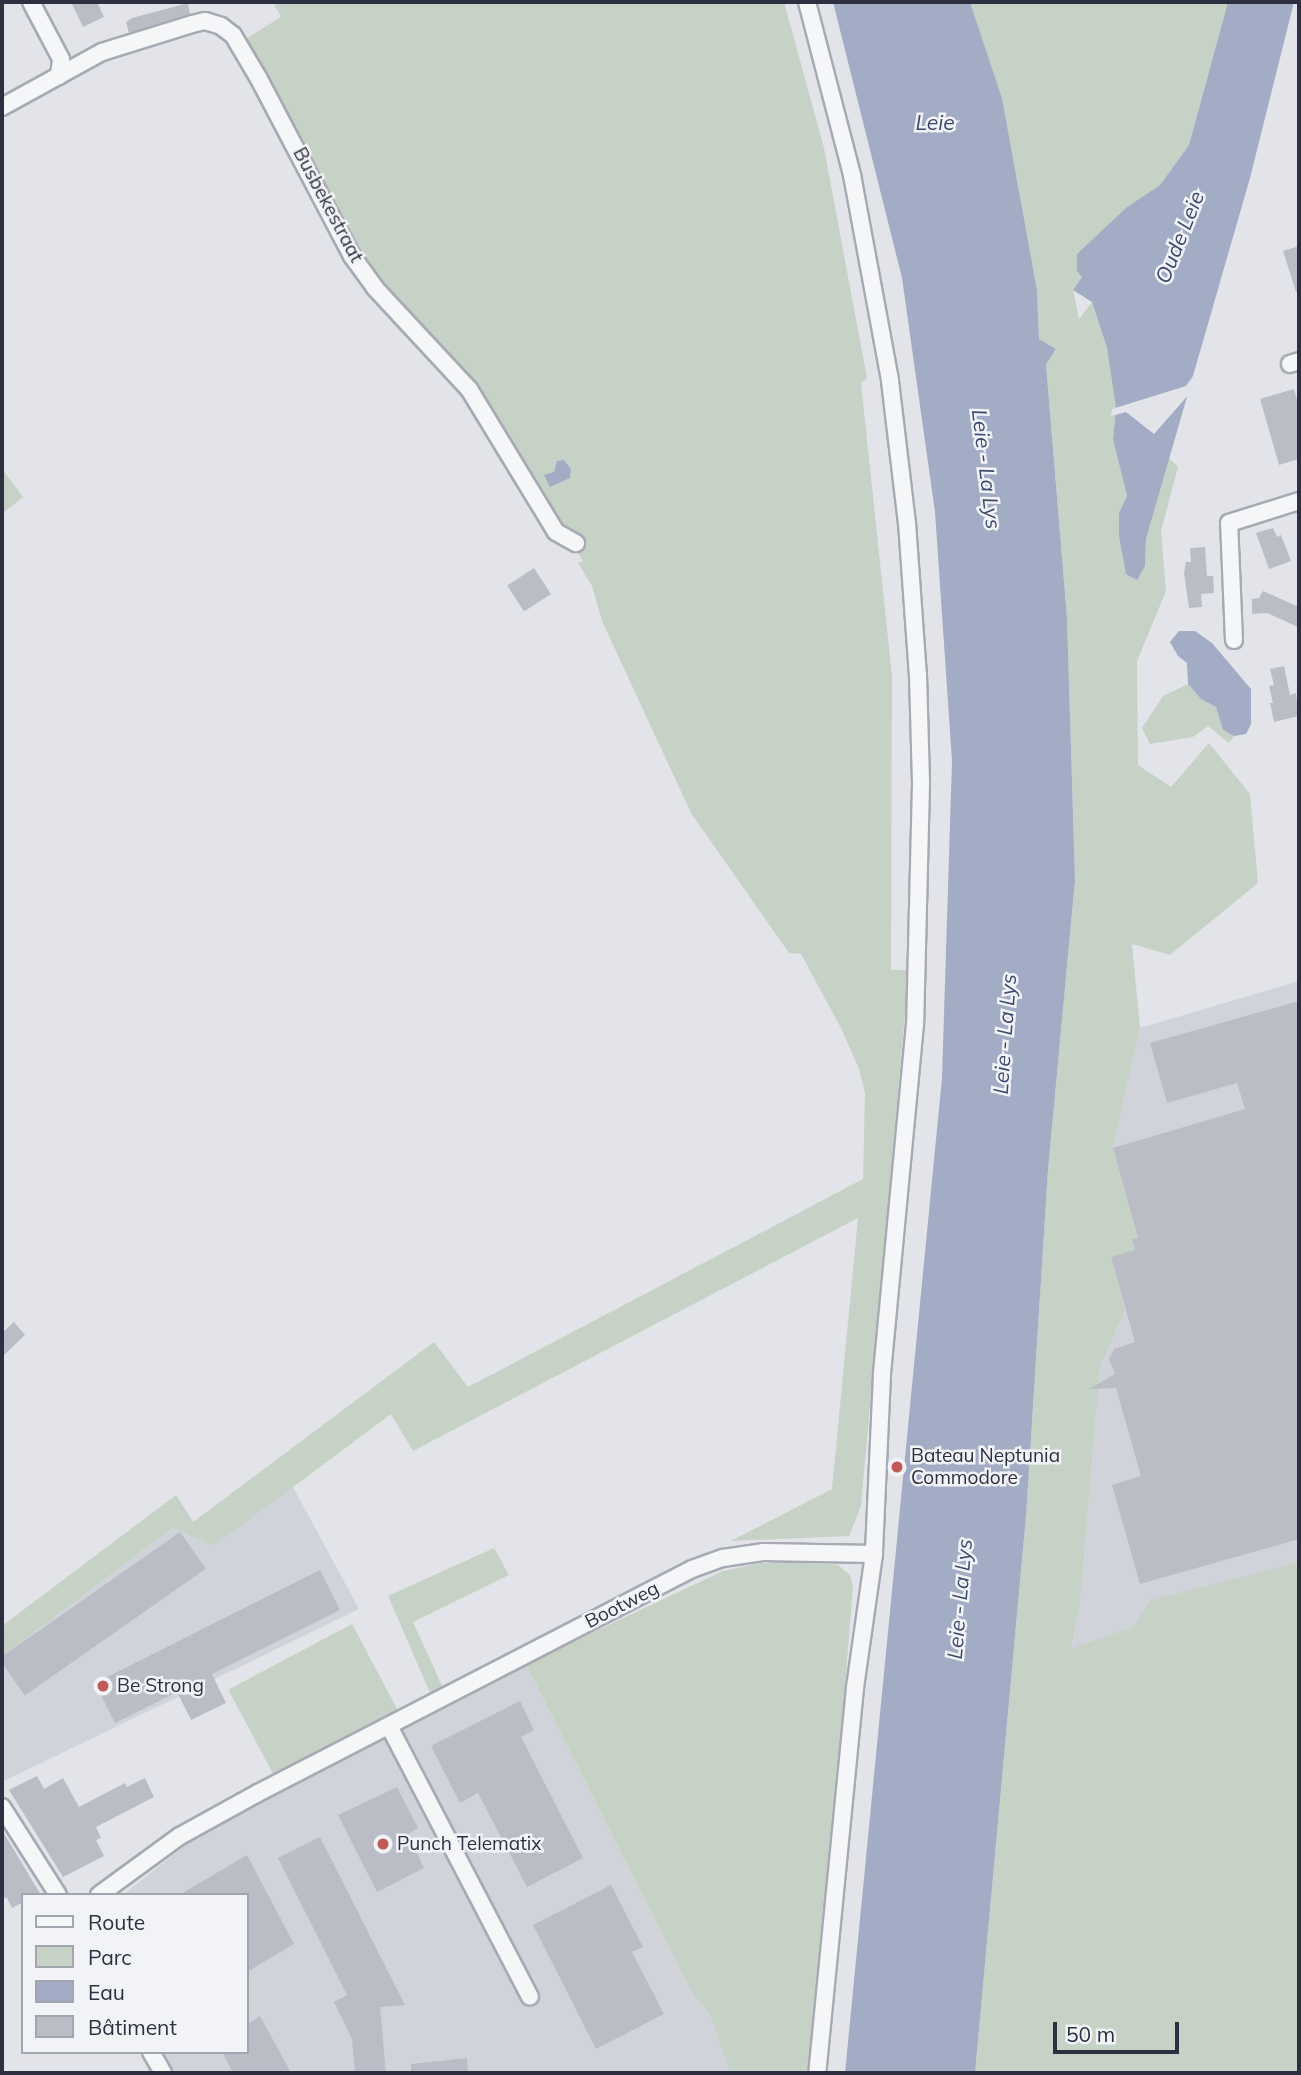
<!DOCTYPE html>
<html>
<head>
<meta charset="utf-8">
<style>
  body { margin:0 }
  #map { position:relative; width:1301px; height:2075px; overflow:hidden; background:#e3e4e9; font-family:Mulish,sans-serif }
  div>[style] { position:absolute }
  .built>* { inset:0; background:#d1d3db }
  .green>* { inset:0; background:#c6d2c5; transform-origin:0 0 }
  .water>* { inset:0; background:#a2acc5 }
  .pier>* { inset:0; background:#e3e4e9 }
  .building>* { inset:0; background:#bbbdc6; transform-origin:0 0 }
  .roads { filter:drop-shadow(2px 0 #a8aab3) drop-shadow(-2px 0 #a8aab3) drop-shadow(0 2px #a8aab3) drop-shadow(0 -2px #a8aab3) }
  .minor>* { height:16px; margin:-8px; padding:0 8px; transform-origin:8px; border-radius:8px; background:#f5f6f8 }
  .dots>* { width:19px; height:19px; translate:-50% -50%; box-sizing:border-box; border:4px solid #f2f3f7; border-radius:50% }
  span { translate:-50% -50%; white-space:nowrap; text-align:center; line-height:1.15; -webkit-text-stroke:5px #f2f3f7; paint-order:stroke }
  .street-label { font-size:19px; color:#2c3040 }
  .poi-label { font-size:19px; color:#2c3040 }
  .left { translate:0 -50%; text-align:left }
  .water-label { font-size:21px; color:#3b486f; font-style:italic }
  .frame { position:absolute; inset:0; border:4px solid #2c3040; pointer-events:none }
  .legend { position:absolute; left:21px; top:1893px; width:228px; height:161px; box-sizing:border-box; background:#f2f3f7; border:2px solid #a3a5ae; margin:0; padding:9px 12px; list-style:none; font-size:21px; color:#2c3040 }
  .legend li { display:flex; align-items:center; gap:14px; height:35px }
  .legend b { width:35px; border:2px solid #a3a5ae }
  .scale { position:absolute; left:1053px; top:2022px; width:126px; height:32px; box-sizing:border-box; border:4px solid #2c3040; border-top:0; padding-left:9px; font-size:21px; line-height:24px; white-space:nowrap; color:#2c3040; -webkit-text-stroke:5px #f2f3f7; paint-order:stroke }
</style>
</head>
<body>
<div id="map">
  <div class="built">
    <div style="clip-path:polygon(1299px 981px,1299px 1562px,1152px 1600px,1134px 1626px,1071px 1650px,1080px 1606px,1100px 1368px,1125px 1310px,1111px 1257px,1138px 1237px,1113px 1148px,1140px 1028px)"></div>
    <div style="clip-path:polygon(293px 1487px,359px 1609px,2px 1782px,2px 1657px,172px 1528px,214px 1546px)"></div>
    <div style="clip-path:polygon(526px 1664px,694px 1997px,709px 2012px,730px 2073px,174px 2073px,162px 2052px,247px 2052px,247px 1895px,123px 1895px,207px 1828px,315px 1768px)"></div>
  </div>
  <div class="green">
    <div style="clip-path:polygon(273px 2px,784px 2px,824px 148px,867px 378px,861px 383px,892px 676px,891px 970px,909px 970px,861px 1506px,849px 1536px,731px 1541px,832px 1489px,858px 1218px,413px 1451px,391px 1414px,214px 1546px,172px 1528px,2px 1657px,2px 1626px,176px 1495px,193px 1522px,434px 1342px,468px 1387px,863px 1179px,865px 1093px,859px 1069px,842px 1030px,801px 954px,789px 953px,691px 813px,602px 621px,592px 586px,578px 563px,583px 561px,475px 387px,391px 298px,359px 258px,244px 40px,281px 17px)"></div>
    <div style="clip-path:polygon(970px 2px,1228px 2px,1189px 145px,1160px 185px,1127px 207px,1078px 254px,1082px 277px,1073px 290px,1079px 319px,1092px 302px,1107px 348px,1116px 408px,1113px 439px,1127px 496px,1119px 513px,1145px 566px,1146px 539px,1169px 458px,1178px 467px,1161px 531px,1166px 591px,1137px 661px,1138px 765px,1171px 787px,1209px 743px,1250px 794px,1258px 883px,1170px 955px,1132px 944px,1140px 1028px,1113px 1148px,1138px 1238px,1132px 1239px,1135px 1250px,1111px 1257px,1125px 1310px,1100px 1368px,1080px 1606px,1071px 1649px,1134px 1626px,1151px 1600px,1299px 1562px,1299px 2073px,975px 2073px,1026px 1516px,1048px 1170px,1075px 880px,1067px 618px,1046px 363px,1056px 349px,1039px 339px,1037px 290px,1002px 98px)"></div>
    <div style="clip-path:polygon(2px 469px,23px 497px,2px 514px)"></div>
    <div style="clip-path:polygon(1188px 684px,1201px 699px,1216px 707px,1223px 730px,1234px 736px,1229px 743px,1208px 726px,1193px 737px,1150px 744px,1142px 728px,1163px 696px)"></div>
    <div style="clip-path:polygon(494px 1548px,509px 1575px,413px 1622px,443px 1688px,431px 1695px,388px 1596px)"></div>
    <div style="clip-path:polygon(808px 1562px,838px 1565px,850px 1575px,853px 1587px,814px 2073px,730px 2073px,709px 2012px,694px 1997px,526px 1664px,723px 1571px,760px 1563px)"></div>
    <div style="left:352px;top:1624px;width:97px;height:140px;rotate:62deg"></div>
  </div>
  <div class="water">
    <div style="clip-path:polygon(833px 2px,970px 2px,1002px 98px,1037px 290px,1039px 339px,1056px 349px,1046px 364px,1067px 618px,1075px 880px,1048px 1170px,1026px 1516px,975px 2073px,845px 2073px,942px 1078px,952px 761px,935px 512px,902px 278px)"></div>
    <div style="clip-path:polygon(1228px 2px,1294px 2px,1250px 178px,1146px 539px,1145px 566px,1137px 580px,1126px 574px,1119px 536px,1119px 513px,1127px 496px,1113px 439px,1116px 408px,1107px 348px,1092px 302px,1073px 290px,1082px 277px,1077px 271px,1077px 254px,1127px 207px,1160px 185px,1189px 145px)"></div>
    <div style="clip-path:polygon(564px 460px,571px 469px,570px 478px,550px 487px,544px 475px,554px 472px,557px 461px)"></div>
    <div style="clip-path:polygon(1179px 631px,1195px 631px,1212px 643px,1251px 689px,1251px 724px,1246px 734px,1234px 736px,1223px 730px,1216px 707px,1201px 699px,1188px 684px,1187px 663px,1178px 656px,1170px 642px)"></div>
  </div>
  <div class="pier">
    <div style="clip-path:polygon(1196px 372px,1191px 392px,1154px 434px,1126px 412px,1111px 416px,1112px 409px,1186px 386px)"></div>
  </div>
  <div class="building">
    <div style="clip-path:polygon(71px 2px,97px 2px,104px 17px,83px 27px)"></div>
    <div style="clip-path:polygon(188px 3px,190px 14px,129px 33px,126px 22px,132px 18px)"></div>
    <div style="clip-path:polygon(1299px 246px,1299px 292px,1296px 292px,1283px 251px)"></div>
    <div style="clip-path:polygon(1294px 389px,1299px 407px,1299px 459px,1279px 465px,1260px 399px)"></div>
    <div style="clip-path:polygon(1273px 528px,1277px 537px,1281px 535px,1291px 561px,1269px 569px,1256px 533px)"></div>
    <div style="clip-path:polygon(1205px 547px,1207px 576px,1213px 576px,1214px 593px,1201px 594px,1202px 607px,1189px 608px,1184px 573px,1186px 562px,1191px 562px,1190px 548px)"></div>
    <div style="left:534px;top:568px;width:31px;height:32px;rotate:57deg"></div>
    <div style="clip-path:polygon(1263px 591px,1299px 607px,1298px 627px,1267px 613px,1252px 614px,1252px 599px,1259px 598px)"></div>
    <div style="clip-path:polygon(1284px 666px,1290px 695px,1296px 693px,1299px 716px,1274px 722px,1270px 703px,1273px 703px,1269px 686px,1274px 685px,1270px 669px)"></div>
    <div style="clip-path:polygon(1299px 1001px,1299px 1539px,1140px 1584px,1112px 1485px,1141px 1476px,1116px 1388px,1089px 1389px,1115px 1374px,1109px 1359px,1114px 1349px,1135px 1342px,1111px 1257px,1135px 1250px,1132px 1239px,1138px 1238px,1113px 1148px,1245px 1109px,1237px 1083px,1167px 1103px,1150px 1043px)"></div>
    <div style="clip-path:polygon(14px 1322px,25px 1335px,2px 1357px,2px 1333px)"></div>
    <div style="left:180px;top:1532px;width:45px;height:221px;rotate:55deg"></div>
    <div style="clip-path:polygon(320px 1570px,340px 1610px,212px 1674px,226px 1703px,191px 1720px,177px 1692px,115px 1723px,95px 1683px)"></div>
    <div style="clip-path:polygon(520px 1701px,534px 1730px,521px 1737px,583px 1858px,527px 1887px,478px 1793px,460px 1803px,431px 1746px)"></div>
    <div style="clip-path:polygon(37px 1776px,44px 1789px,63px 1778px,79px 1807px,125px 1783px,127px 1787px,145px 1778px,154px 1797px,96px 1827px,101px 1838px,96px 1840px,104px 1856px,63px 1877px,9px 1790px)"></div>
    <div style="clip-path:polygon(397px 1787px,418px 1828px,408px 1834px,424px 1868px,377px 1892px,338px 1815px)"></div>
    <div style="clip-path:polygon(2px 1830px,41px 1895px,23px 1895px,23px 1902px,12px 1908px,7px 1898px,2px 1898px)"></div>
    <div style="clip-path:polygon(320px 1837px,405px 2005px,380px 2007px,386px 2073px,355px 2073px,352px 2039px,334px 2002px,347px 1995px,278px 1858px)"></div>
    <div style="clip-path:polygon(247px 1855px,294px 1944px,247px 1972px,247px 1895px,179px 1895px)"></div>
    <div style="clip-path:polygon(611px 1885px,643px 1947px,632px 1952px,664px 2014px,596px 2049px,533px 1925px)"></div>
    <div style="clip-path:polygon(260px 2016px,282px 2056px,291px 2073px,233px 2073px,222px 2052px,247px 2052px,247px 2024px)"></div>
    <div style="clip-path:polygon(467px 2058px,468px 2073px,411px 2073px,411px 2064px)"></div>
  </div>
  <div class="roads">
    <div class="minor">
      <div style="left:31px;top:2px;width:64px;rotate:62.2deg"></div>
      <div style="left:61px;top:59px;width:17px;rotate:97deg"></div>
      <div style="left:807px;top:2px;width:179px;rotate:75.4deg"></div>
      <div style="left:852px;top:175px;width:209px;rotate:79.5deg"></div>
      <div style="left:890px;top:381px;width:143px;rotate:83.2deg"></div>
      <div style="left:907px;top:523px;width:152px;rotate:85.9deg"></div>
      <div style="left:918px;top:675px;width:109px;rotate:88.4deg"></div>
      <div style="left:921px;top:784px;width:240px;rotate:91.4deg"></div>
      <div style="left:915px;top:1024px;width:353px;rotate:95.4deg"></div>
      <div style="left:882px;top:1375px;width:179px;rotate:92.6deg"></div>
      <div style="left:874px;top:1554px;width:135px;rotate:98.1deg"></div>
      <div style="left:855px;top:1688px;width:387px;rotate:95.6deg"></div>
      <div style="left:2px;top:107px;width:114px;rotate:-28.8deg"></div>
      <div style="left:102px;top:52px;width:94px;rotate:-17.3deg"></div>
      <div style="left:192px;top:24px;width:13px;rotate:-13deg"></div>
      <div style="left:205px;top:21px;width:17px;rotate:17deg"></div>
      <div style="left:221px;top:26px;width:15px;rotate:37deg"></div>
      <div style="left:233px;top:35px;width:51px;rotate:59.4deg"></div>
      <div style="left:259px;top:79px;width:200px;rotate:62.3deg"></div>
      <div style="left:352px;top:256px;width:39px;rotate:54deg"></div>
      <div style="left:375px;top:288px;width:138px;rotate:47.1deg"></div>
      <div style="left:469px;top:389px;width:167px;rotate:58.7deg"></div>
      <div style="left:556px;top:532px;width:23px;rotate:29deg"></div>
      <div style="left:1290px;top:364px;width:9px;rotate:-18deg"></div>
      <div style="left:1234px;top:640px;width:117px;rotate:-92.4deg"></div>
      <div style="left:1229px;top:523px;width:73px;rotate:-17.4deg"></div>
      <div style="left:389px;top:1726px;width:305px;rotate:62.5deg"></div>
      <div style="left:2px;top:1807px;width:104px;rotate:57.5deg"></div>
      <div style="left:99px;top:1895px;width:100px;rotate:-36.1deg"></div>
      <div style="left:180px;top:1836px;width:89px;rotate:-28.9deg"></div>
      <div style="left:258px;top:1793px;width:488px;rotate:-27.3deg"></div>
      <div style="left:692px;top:1569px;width:33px;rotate:-20deg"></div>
      <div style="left:723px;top:1558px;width:40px;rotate:-8.5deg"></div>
      <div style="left:763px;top:1552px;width:111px;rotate:1deg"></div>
      <div style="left:151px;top:2052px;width:24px;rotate:60deg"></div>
    </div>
  </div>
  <div class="dots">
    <div style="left:897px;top:1467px;background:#c05a56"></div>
    <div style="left:103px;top:1686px;background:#c05a56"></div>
    <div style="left:383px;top:1844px;background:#c05a56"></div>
  </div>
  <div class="street-label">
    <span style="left:328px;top:205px;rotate:62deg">Busbekestraat</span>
    <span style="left:622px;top:1605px;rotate:-27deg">Bootweg</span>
  </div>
  <div class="poi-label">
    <span class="left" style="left:911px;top:1467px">Bateau Neptunia<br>Commodore</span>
    <span class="left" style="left:117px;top:1686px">Be Strong</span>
    <span class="left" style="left:397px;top:1844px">Punch Telematix</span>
  </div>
  <div class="water-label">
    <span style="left:935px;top:122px">Leie</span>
    <span style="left:1179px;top:237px;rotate:-68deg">Oude Leie</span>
    <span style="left:987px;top:469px;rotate:83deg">Leie - La Lys</span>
    <span style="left:1004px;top:1034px;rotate:-86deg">Leie - La Lys</span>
    <span style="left:959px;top:1599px;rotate:-85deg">Leie - La Lys</span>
  </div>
  <div class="frame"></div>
  <ul class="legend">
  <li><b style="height:9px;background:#f5f6f8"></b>Route</li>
  <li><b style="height:19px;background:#c6d2c5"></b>Parc</li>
  <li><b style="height:19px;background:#a2acc5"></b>Eau</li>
  <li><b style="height:19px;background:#bbbdc6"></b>Bâtiment</li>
  </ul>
  <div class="scale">50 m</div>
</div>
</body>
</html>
